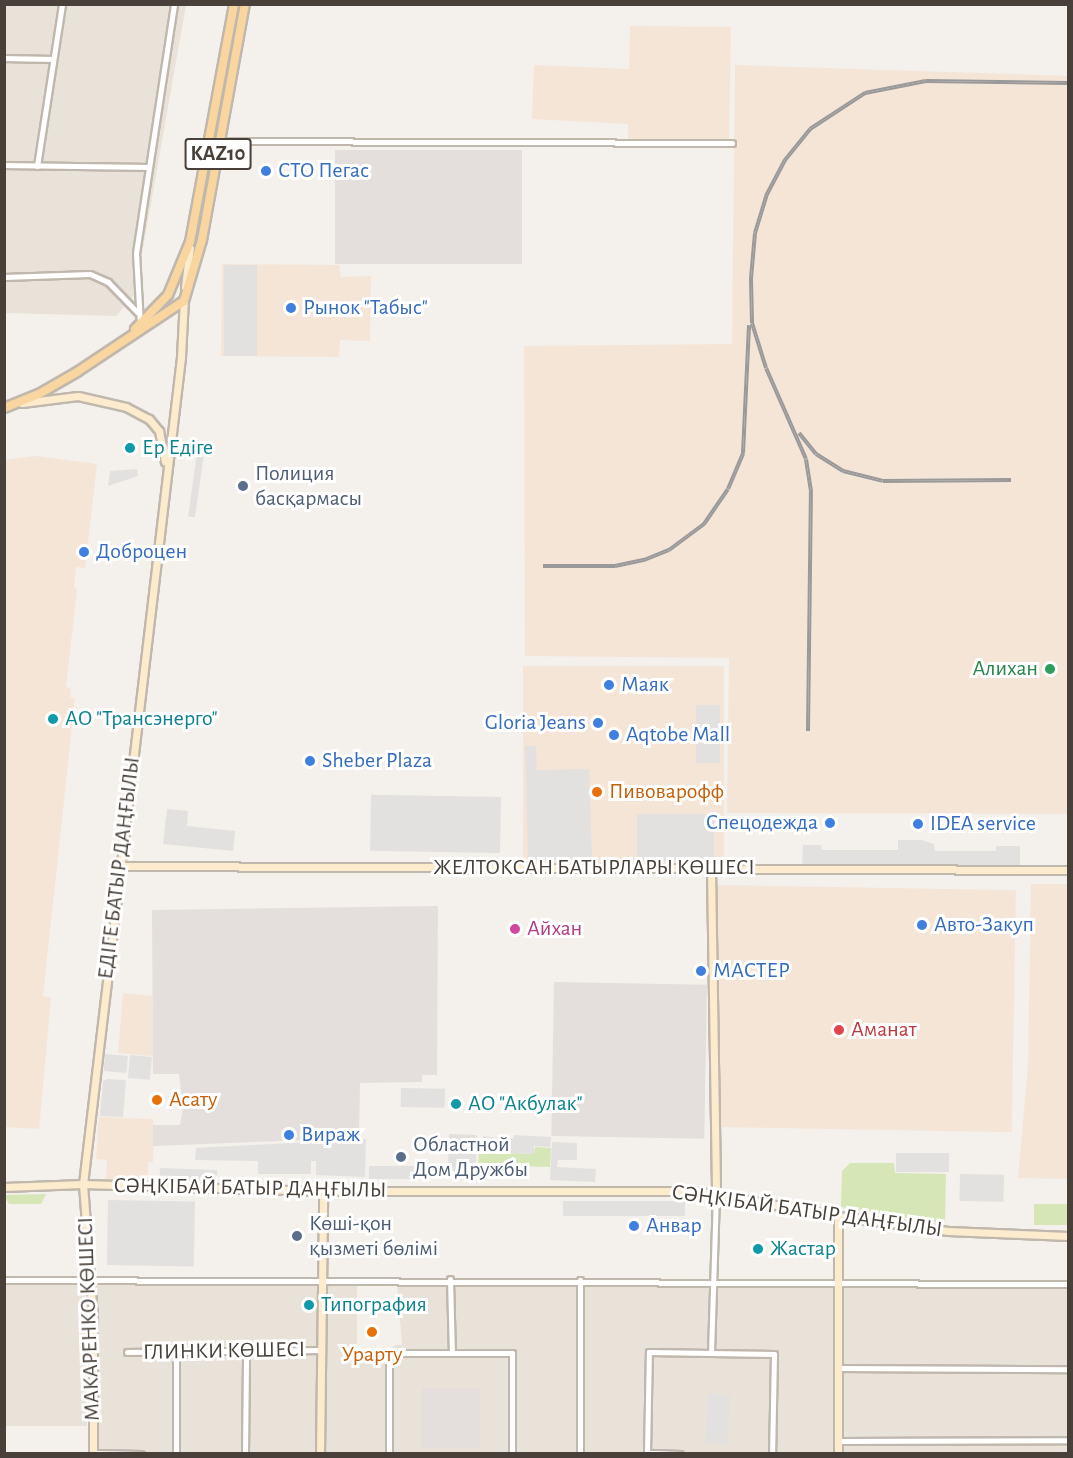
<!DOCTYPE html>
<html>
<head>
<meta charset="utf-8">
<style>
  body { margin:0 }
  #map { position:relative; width:1073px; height:1458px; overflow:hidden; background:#f4f0eb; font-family:"Alegreya Sans",sans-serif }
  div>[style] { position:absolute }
  .residential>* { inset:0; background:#e8e2d9; transform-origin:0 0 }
  .commercial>* { inset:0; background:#f5e5d7; transform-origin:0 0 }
  .industrial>* { inset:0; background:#e4dfdc; transform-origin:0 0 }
  .green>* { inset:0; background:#d6e6b6; transform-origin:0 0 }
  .parking>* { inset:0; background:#e3e1df; transform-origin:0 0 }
  .roads { filter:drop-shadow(2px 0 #c0b7ad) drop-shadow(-2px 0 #c0b7ad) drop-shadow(0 2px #c0b7ad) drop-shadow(0 -2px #c0b7ad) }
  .street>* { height:5px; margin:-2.5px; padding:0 2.5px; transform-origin:2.5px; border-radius:2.5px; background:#fff }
  .secondary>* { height:7px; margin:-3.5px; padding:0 3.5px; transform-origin:3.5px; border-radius:3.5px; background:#fcebcd }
  .primary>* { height:8px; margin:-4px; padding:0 4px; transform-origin:4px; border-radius:4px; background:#f9d59f }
  .rail>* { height:4px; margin-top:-2px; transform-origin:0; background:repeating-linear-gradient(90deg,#fff 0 4.5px,#999 0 9px); box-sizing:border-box; border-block:2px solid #999 }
  .dots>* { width:16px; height:16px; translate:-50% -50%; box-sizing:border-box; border:3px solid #fff; border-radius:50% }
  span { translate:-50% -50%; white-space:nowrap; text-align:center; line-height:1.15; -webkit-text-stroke:6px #fff; paint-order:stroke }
  .shield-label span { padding:2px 4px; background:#fff; border:2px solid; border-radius:4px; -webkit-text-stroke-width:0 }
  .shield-label { font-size:21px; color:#484039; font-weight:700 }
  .shop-label { font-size:22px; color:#366cbe }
  .left { translate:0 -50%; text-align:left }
  .right { translate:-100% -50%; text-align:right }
  .culture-label { font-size:22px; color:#0d838f }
  .service-label { font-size:22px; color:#4e5e75 }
  .leisure-label { font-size:22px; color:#27864d }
  .food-label { font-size:22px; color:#c56008 }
  .street-label { font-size:22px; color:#484039 }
  .hotel-label { font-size:22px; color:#b23c85 }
  .health-label { font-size:22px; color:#be3a42 }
  .frame { position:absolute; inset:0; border:6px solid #484039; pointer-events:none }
</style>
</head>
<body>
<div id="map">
  <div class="residential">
    <div style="clip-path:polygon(5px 5px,186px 5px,135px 294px,116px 316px,5px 313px)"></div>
    <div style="clip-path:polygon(91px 1280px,357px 1283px,357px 1353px,384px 1355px,395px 1345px,402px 1345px,397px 1283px,1068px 1284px,1068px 1453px,93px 1453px)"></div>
    <div style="left:87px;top:1283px;width:143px;height:82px;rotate:90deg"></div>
  </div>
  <div class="commercial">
    <div style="clip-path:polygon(630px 26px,731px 27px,729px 142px,628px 140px,628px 124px,532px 119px,534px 65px,629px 69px)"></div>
    <div style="clip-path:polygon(735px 65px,1068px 76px,1068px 814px,727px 813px,729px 658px,525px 656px,524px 346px,732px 344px)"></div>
    <div style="clip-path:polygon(222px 264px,339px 265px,341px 277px,371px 276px,370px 341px,340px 340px,339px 357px,221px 356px)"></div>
    <div style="clip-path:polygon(35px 456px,97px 464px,85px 568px,76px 567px,74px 588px,77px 589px,66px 687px,71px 688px,70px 697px,75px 698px,43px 996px,51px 998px,39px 1129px,4px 1127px,4px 460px)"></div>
    <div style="left:523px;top:666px;width:201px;height:199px"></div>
    <div style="clip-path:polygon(1031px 884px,1068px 884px,1068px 1179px,1018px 1178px,1028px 1066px)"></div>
    <div style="left:717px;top:885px;width:299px;height:242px;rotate:1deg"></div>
    <div style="clip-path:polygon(123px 993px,152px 996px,153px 1056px,118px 1053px)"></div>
    <div style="clip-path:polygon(99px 1117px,153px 1119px,153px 1162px,148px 1162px,148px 1179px,106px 1179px,107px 1160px,96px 1159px)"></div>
  </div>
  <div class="industrial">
    <div style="left:522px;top:150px;width:114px;height:187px;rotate:90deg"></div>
    <div style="clip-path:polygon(438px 906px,437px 1075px,422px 1075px,422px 1082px,360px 1083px,359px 1138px,153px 1146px,153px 1125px,180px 1125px,183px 1108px,179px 1074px,153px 1074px,152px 910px)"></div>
    <div style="left:554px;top:982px;width:153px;height:154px;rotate:1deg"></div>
    <div style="left:422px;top:1388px;width:58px;height:60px"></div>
  </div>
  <div class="green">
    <div style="clip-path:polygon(498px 1147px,509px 1147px,509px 1153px,534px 1154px,535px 1147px,551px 1148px,550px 1167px,478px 1165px,479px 1153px,497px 1154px)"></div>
    <div style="clip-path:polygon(850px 1163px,894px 1163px,895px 1173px,946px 1174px,945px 1220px,940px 1223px,841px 1207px,842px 1171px)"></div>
    <div style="clip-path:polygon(46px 1194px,41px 1204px,9px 1204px,4px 1195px)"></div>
    <div style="left:1034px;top:1204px;width:34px;height:21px"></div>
  </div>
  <div class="parking">
    <div style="left:224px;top:265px;width:33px;height:91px"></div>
    <div style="left:197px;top:453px;width:7px;height:64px;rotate:8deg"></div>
    <div style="clip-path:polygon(137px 469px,138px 476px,108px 486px,110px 471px)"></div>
    <div style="left:696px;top:705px;width:24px;height:58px"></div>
    <div style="clip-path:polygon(525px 746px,536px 746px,537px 770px,589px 769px,592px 859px,528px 861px)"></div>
    <div style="left:501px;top:797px;width:56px;height:130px;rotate:91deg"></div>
    <div style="clip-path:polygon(167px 809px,188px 811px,187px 826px,235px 831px,233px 851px,163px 844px)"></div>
    <div style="left:637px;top:814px;width:77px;height:47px"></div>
    <div style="clip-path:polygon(898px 840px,922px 840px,934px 844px,935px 851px,996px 851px,996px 846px,1020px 846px,1020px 866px,802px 865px,803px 845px,821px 845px,822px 850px,898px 850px)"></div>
    <div style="left:105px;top:1054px;width:23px;height:17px;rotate:5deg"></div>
    <div style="left:130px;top:1055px;width:22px;height:23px;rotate:5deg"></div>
    <div style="clip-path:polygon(107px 1079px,126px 1080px,123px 1117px,100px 1116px,103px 1081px)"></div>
    <div style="left:401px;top:1088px;width:44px;height:19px;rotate:1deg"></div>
    <div style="left:449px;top:1134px;width:28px;height:45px;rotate:2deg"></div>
    <div style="clip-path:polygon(514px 1135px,551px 1137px,550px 1147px,534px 1146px,534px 1154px,510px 1153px,510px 1146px,497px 1146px,497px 1152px,482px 1151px,483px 1136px,505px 1139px,513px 1139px)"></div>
    <div style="clip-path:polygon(366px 1139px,365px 1177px,316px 1175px,316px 1161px,311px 1161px,311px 1174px,258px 1174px,258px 1161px,195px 1160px,196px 1148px)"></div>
    <div style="clip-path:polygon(552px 1142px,577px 1143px,577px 1160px,558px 1160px,557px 1167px,596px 1169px,595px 1182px,550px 1180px)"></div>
    <div style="left:896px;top:1153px;width:53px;height:19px"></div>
    <div style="left:369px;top:1166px;width:69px;height:13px"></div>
    <div style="left:160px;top:1168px;width:57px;height:14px;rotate:2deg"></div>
    <div style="left:960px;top:1174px;width:44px;height:27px;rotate:1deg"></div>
    <div style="left:108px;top:1200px;width:87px;height:65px;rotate:1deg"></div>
    <div style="left:563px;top:1201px;width:122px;height:15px"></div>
    <div style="left:708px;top:1394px;width:22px;height:49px;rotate:3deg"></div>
  </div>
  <div class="roads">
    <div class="street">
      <div style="left:4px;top:58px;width:48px;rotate:1.2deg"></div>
      <div style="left:220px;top:141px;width:512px;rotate:0.22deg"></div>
      <div style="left:4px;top:165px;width:145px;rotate:0.8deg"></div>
      <div style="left:37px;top:166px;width:164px;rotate:-81.2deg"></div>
      <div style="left:4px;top:277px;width:86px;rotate:-2deg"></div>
      <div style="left:90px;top:274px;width:20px;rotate:24deg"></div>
      <div style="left:108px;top:282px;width:43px;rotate:45.9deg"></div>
      <div style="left:140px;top:324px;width:71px;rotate:-93.2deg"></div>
      <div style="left:136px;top:253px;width:252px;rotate:-81.3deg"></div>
      <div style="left:716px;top:1194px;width:159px;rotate:91.8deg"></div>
      <div style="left:711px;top:1353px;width:63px;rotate:0.9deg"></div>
      <div style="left:774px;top:1354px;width:100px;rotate:91.1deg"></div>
      <div style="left:450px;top:1279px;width:74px;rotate:88.5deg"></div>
      <div style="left:452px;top:1353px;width:60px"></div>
      <div style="left:512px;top:1353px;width:101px;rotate:90deg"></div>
      <div style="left:4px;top:1280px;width:1064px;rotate:0.22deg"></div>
      <div style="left:127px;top:1352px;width:194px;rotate:-0.6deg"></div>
      <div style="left:176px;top:1352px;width:102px;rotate:90deg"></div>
      <div style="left:839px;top:1368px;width:229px;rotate:0.3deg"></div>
      <div style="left:838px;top:1441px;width:230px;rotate:-0.2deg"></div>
      <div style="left:93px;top:1453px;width:48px;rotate:1.2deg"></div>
      <div style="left:245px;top:1454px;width:103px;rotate:-89.4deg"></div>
      <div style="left:389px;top:1454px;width:101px;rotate:-90deg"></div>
      <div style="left:389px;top:1353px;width:63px"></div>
      <div style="left:580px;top:1454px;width:174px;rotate:-90deg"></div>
      <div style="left:680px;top:1454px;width:33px;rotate:-178deg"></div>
      <div style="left:647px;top:1453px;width:101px;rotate:-88.9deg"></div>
      <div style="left:649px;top:1352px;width:62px;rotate:0.9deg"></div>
    </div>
    <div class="secondary">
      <div style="left:185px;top:287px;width:39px;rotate:-83deg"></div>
      <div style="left:22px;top:403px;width:56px;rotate:-7.1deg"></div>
      <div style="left:78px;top:396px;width:49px;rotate:12.9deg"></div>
      <div style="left:126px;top:407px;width:26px;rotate:28deg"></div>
      <div style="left:149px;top:419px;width:16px;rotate:50deg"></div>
      <div style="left:159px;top:431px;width:31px;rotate:79deg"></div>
      <div style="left:119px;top:866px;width:949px;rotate:0.24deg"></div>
      <div style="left:711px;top:869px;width:325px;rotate:89.1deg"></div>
      <div style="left:4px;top:1187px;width:79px;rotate:-2.2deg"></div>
      <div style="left:83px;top:1184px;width:240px;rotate:1.7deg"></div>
      <div style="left:323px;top:1191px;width:374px"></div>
      <div style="left:697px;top:1191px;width:143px;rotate:10.1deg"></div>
      <div style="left:838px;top:1216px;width:111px;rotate:7.8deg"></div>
      <div style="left:948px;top:1231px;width:120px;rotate:2.4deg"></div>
      <div style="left:838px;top:1216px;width:238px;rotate:90deg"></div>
      <div style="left:93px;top:1454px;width:137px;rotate:-90deg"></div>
      <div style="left:93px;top:1317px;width:133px;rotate:-94.3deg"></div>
      <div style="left:83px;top:1184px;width:833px;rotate:-83.24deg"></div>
      <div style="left:181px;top:357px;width:59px;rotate:-87.1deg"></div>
      <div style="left:320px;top:1454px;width:263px;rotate:-89.3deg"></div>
    </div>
    <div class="primary">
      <div style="left:135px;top:329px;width:47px;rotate:-45.9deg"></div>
      <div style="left:168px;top:295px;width:57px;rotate:-67.5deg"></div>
      <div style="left:190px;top:242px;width:242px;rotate:-79.5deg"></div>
      <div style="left:4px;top:408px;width:38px;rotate:-22deg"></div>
      <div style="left:39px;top:394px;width:44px;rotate:-30.1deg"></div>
      <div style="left:77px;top:372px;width:128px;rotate:-33.6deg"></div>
      <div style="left:184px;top:301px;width:64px;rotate:-73.6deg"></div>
      <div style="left:202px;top:240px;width:240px;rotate:-79.7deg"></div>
    </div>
  </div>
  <div class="rail">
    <div style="left:799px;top:433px;width:27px;rotate:51deg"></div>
    <div style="left:816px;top:454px;width:32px;rotate:32deg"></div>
    <div style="left:843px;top:471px;width:41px;rotate:14deg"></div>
    <div style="left:883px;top:481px;width:128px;rotate:-0.4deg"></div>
    <div style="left:543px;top:566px;width:72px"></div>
    <div style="left:615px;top:566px;width:30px;rotate:-12deg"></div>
    <div style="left:644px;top:560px;width:27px;rotate:-22deg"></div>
    <div style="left:669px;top:550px;width:44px;rotate:-36.6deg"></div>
    <div style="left:704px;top:524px;width:42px;rotate:-55.6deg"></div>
    <div style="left:728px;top:489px;width:39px;rotate:-67deg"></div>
    <div style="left:743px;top:453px;width:128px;rotate:-87.3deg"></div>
    <div style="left:808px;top:731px;width:240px;rotate:-89.3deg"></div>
    <div style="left:811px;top:491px;width:32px;rotate:-99deg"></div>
    <div style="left:806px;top:459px;width:99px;rotate:-113.7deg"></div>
    <div style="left:766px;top:368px;width:47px;rotate:-107.3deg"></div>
    <div style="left:752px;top:323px;width:45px;rotate:-91.3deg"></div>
    <div style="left:751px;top:278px;width:45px;rotate:-84.9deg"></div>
    <div style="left:755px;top:233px;width:39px;rotate:-73deg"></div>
    <div style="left:766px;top:196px;width:41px;rotate:-62.2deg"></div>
    <div style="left:785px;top:160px;width:40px;rotate:-51deg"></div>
    <div style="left:810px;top:129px;width:66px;rotate:-33.2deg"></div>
    <div style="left:865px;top:93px;width:62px;rotate:-11.1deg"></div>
    <div style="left:926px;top:81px;width:142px;rotate:0.8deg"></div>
  </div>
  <div class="dots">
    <div style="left:266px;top:171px;background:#3f7fe0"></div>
    <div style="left:291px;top:308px;background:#3f7fe0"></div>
    <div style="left:130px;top:448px;background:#0f9aa8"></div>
    <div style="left:243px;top:486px;background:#5c6f8a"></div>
    <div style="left:84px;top:552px;background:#3f7fe0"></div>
    <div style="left:1050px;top:669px;background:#2e9e5b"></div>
    <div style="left:609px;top:685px;background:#3f7fe0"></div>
    <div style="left:53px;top:719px;background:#0f9aa8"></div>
    <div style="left:598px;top:723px;background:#3f7fe0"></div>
    <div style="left:614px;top:735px;background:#3f7fe0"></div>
    <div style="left:310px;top:761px;background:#3f7fe0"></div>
    <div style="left:597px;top:792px;background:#e8710a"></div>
    <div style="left:830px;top:823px;background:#3f7fe0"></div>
    <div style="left:918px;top:824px;background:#3f7fe0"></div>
    <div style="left:922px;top:925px;background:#3f7fe0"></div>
    <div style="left:515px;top:929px;background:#d1479c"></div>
    <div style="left:701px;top:971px;background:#3f7fe0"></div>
    <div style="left:839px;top:1030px;background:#e0444e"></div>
    <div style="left:157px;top:1100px;background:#e8710a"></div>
    <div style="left:456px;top:1104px;background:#0f9aa8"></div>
    <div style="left:289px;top:1135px;background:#3f7fe0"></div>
    <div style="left:401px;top:1157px;background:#5c6f8a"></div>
    <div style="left:634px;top:1226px;background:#3f7fe0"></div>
    <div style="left:297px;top:1236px;background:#5c6f8a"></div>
    <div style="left:758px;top:1249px;background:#0f9aa8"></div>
    <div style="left:309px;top:1305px;background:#0f9aa8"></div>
    <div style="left:372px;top:1332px;background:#e8710a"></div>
  </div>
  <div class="shield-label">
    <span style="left:218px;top:154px">KAZ10</span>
  </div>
  <div class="shop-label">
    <span class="left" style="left:278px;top:171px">СТО Пегас</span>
    <span class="left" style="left:303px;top:308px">Рынок "Табыс"</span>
    <span class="left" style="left:96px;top:552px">Доброцен</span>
    <span class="left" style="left:621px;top:685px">Маяк</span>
    <span class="right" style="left:586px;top:723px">Gloria Jeans</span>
    <span class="left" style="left:626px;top:735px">Aqtobe Mall</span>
    <span class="left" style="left:322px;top:761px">Sheber Plaza</span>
    <span class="right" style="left:818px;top:823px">Спецодежда</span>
    <span class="left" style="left:930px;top:824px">IDEA service</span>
    <span class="left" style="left:934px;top:925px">Авто-Закуп</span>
    <span class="left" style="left:713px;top:971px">МАСТЕР</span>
    <span class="left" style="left:301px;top:1135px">Вираж</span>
    <span class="left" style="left:646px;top:1226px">Анвар</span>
  </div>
  <div class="culture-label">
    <span class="left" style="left:142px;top:448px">Ер Едіге</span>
    <span class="left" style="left:65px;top:719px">АО "Трансэнерго"</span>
    <span class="left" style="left:468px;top:1104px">АО "Акбулак"</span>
    <span class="left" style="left:770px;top:1249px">Жастар</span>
    <span class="left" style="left:321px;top:1305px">Типография</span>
  </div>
  <div class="service-label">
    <span class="left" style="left:255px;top:486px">Полиция<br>басқармасы</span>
    <span class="left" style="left:413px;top:1157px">Областной<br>Дом Дружбы</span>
    <span class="left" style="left:309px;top:1236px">Көші-қон<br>қызметі бөлімі</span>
  </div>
  <div class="leisure-label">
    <span class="right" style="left:1038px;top:669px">Алихан</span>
  </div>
  <div class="food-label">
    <span class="left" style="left:609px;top:792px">Пивоварофф</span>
    <span class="left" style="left:169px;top:1100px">Асату</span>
    <span style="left:372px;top:1355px">Урарту</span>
  </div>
  <div class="street-label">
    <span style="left:119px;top:868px;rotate:-83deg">ЕДІГЕ БАТЫР ДАҢҒЫЛЫ</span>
    <span style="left:594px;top:868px">ЖЕЛТОКСАН БАТЫРЛАРЫ КӨШЕСІ</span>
    <span style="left:250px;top:1188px;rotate:1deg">СӘҢКІБАЙ БАТЫР ДАҢҒЫЛЫ</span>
    <span style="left:807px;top:1211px;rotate:8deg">СӘҢКІБАЙ БАТЫР ДАҢҒЫЛЫ</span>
    <span style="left:89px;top:1319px;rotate:-92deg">МАКАРЕНКО КӨШЕСІ</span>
    <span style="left:224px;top:1351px;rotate:-1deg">ГЛИНКИ КӨШЕСІ</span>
  </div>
  <div class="hotel-label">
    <span class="left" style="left:527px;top:929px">Айхан</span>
  </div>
  <div class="health-label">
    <span class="left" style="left:851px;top:1030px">Аманат</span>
  </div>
  <div class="frame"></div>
</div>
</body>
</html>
